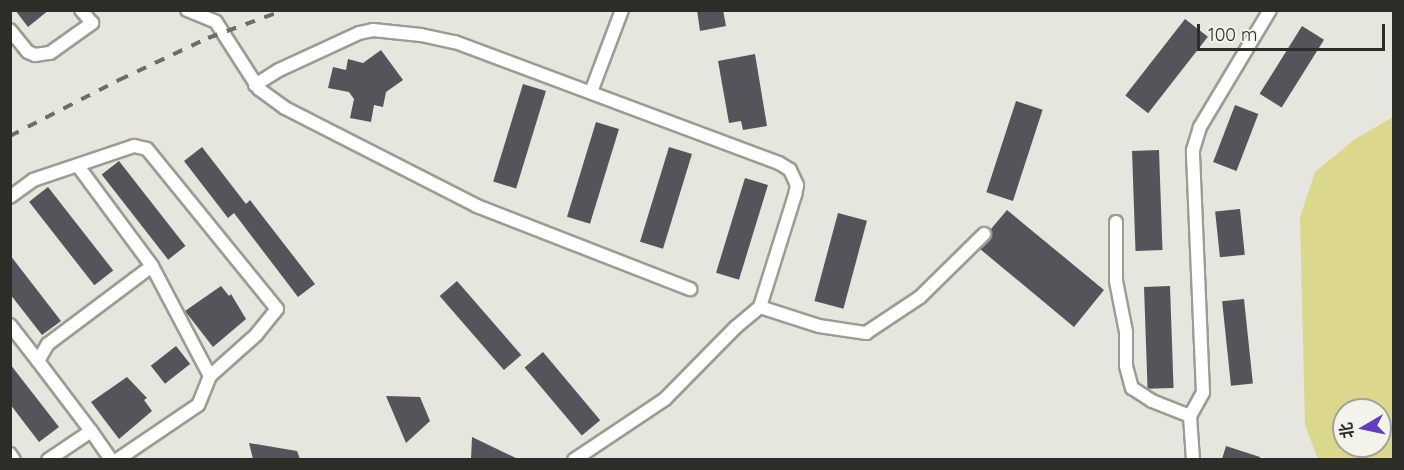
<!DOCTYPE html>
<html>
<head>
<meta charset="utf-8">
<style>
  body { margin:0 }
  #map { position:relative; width:1404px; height:470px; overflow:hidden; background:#e6e6de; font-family:Quicksand,"Noto Sans SC",sans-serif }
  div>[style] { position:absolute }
  .green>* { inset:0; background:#dbd88e }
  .building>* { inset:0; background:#55545a; transform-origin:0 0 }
  .roads { filter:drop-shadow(2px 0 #9c9c95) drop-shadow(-2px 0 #9c9c95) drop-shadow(0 2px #9c9c95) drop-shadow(0 -2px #9c9c95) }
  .street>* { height:12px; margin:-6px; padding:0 6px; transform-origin:6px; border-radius:6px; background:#fff }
  .rail>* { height:4px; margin-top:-2px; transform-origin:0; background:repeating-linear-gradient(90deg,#6d6d68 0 10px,transparent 0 20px) }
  span { translate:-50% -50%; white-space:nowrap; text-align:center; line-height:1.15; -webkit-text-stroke:6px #f3f3ec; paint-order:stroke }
  .frame { position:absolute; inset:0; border:12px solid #2c2c29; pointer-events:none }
  .north { position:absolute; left:1332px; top:398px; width:60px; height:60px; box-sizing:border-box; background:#f3f3ec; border:2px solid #a3a39e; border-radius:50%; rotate:261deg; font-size:16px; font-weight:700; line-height:24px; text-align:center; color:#2c2c29 }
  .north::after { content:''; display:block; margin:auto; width:21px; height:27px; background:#6140b9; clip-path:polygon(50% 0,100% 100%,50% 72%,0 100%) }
  .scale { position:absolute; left:1197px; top:24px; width:188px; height:27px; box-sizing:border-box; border:3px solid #2c2c29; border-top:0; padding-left:8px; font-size:18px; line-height:21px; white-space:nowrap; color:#2c2c29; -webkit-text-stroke:4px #f3f3ec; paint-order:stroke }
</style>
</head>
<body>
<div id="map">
  <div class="green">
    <div style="clip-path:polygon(evenodd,1393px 117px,1393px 459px,1318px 459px,1305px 425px,1300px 217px,1315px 172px,1355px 139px,1393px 117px,1344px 410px,1380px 410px,1380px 446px,1344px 446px,1344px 410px)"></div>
  </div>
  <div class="building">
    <div style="clip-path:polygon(15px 10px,49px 10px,28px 27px)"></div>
    <div style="clip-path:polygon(697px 10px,723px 10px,726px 26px,700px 31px)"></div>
    <div style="left:1185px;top:19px;width:29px;height:97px;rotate:38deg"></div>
    <div style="left:1302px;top:26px;width:26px;height:80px;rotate:32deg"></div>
    <div style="clip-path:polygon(381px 50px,403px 80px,386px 92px,383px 107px,374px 105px,371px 122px,350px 118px,354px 99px,349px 92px,328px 88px,333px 67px,346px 70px,348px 59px,363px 63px)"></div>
    <div style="clip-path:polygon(755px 54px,767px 126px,743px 130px,741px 121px,729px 123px,718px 61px)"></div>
    <div style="left:523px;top:84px;width:24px;height:102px;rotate:17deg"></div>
    <div style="left:1016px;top:101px;width:28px;height:96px;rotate:18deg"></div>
    <div style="left:1235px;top:105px;width:25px;height:61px;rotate:21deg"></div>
    <div style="left:596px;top:122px;width:24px;height:99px;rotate:17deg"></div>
    <div style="clip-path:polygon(202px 147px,246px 204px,250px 200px,315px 284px,298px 297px,234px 213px,228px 218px,184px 161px)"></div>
    <div style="left:669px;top:147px;width:24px;height:99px;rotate:17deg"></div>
    <div style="left:1159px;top:150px;width:100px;height:27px;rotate:88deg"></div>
    <div style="left:119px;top:161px;width:108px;height:22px;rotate:52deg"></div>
    <div style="left:745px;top:178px;width:24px;height:99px;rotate:17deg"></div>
    <div style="left:48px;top:187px;width:106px;height:24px;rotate:52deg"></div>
    <div style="left:1240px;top:209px;width:46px;height:25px;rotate:84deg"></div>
    <div style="clip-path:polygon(1007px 210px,1104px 290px,1074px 327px,980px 249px,990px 239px,991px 229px)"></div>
    <div style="left:838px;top:213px;width:30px;height:91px;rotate:15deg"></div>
    <div style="clip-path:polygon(10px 255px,61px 321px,42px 335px,10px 294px)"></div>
    <div style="left:457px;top:281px;width:98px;height:23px;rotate:49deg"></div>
    <div style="clip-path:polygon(221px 286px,229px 296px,231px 294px,246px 319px,213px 347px,185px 311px)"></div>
    <div style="left:1170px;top:286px;width:102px;height:26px;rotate:88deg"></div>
    <div style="left:1244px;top:299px;width:85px;height:22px;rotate:84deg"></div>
    <div style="left:176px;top:346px;width:23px;height:32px;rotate:52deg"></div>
    <div style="left:543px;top:352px;width:89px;height:24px;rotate:50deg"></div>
    <div style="clip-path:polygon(10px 364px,59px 427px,39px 442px,10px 404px)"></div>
    <div style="clip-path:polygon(127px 377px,147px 398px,144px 400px,152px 411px,119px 439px,91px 402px)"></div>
    <div style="clip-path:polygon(386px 396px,420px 397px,430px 421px,406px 443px)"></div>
    <div style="clip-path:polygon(472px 437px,518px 459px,471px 459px)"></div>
    <div style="clip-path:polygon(249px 443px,297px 451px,300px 459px,253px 459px)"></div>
    <div style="clip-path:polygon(1226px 446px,1260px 457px,1260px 459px,1222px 459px)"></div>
  </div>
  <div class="roads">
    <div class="street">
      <div style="left:187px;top:10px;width:31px;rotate:22deg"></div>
      <div style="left:216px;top:22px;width:80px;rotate:57.3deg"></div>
      <div style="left:259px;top:89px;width:32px;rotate:36deg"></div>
      <div style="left:285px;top:108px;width:216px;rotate:27deg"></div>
      <div style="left:477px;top:206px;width:229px;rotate:21.3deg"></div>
      <div style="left:10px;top:30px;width:28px;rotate:51deg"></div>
      <div style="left:28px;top:52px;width:8px;rotate:23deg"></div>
      <div style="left:35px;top:55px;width:15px;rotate:-8deg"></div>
      <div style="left:50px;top:53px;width:52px;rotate:-35.5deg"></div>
      <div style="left:92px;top:23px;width:17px;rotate:-130deg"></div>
      <div style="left:255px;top:85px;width:28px;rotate:-32deg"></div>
      <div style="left:279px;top:70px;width:88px;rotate:-24.8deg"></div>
      <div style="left:359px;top:33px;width:14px;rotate:-12deg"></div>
      <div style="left:373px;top:30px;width:48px;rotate:5.9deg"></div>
      <div style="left:421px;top:35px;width:35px;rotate:12deg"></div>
      <div style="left:455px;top:42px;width:346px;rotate:20.5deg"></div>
      <div style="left:779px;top:163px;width:13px;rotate:32deg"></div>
      <div style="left:790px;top:170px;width:17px;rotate:65deg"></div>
      <div style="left:797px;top:185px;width:10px;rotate:101deg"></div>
      <div style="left:795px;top:195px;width:117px;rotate:107.4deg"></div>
      <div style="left:591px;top:92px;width:88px;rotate:-69.3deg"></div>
      <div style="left:78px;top:166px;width:124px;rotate:53.5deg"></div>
      <div style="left:152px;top:266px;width:124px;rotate:62.2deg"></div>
      <div style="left:210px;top:376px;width:31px;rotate:112deg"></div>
      <div style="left:198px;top:405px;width:98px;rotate:145.8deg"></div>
      <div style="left:10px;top:197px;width:29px;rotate:-36deg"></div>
      <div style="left:33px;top:180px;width:107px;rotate:-18.6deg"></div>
      <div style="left:134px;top:146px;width:13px;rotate:13deg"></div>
      <div style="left:147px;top:149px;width:206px;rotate:50.9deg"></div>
      <div style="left:277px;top:309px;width:33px;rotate:129deg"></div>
      <div style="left:256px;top:335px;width:62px;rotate:138.3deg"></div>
      <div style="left:1116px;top:222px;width:59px;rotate:90deg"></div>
      <div style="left:1116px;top:281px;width:52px;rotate:78.9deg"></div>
      <div style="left:1126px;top:332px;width:34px;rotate:90deg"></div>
      <div style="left:1126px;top:366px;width:23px;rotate:75deg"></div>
      <div style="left:1132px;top:388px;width:24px;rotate:33deg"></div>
      <div style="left:1152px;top:401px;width:41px;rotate:21.5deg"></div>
      <div style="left:10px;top:325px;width:46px;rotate:52.1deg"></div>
      <div style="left:91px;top:431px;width:35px;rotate:55deg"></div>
      <div style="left:10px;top:454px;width:7px;rotate:56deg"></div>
      <div style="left:48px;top:460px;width:52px;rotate:-34deg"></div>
      <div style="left:91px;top:431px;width:88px;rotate:-127.1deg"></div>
      <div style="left:38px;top:361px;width:20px;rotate:-60deg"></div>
      <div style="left:48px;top:344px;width:130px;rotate:-36.9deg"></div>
      <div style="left:574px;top:460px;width:110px;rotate:-33.8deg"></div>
      <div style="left:665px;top:399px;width:101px;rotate:-45.4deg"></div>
      <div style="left:736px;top:327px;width:31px;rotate:-40deg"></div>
      <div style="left:760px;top:307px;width:62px;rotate:17.9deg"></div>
      <div style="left:819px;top:326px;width:48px;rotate:8.5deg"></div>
      <div style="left:866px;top:333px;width:65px;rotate:-33.7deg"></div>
      <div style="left:920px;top:297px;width:90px;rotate:-44.5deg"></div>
      <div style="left:1193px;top:460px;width:44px;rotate:-93.9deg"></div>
      <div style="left:1190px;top:416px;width:26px;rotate:-61deg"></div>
      <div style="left:1203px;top:393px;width:243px;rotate:-92.4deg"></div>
      <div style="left:1193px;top:150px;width:24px;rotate:-73deg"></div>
      <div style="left:1200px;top:127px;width:136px;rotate:-59.1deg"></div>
    </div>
  </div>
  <div class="rail">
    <div style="left:10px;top:136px;width:123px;rotate:-27.2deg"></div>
    <div style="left:119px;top:80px;width:98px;rotate:-25.3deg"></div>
    <div style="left:208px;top:38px;width:81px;rotate:-20.2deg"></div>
  </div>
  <div class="frame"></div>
  <div class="north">北</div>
  <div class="scale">100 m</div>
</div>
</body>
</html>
